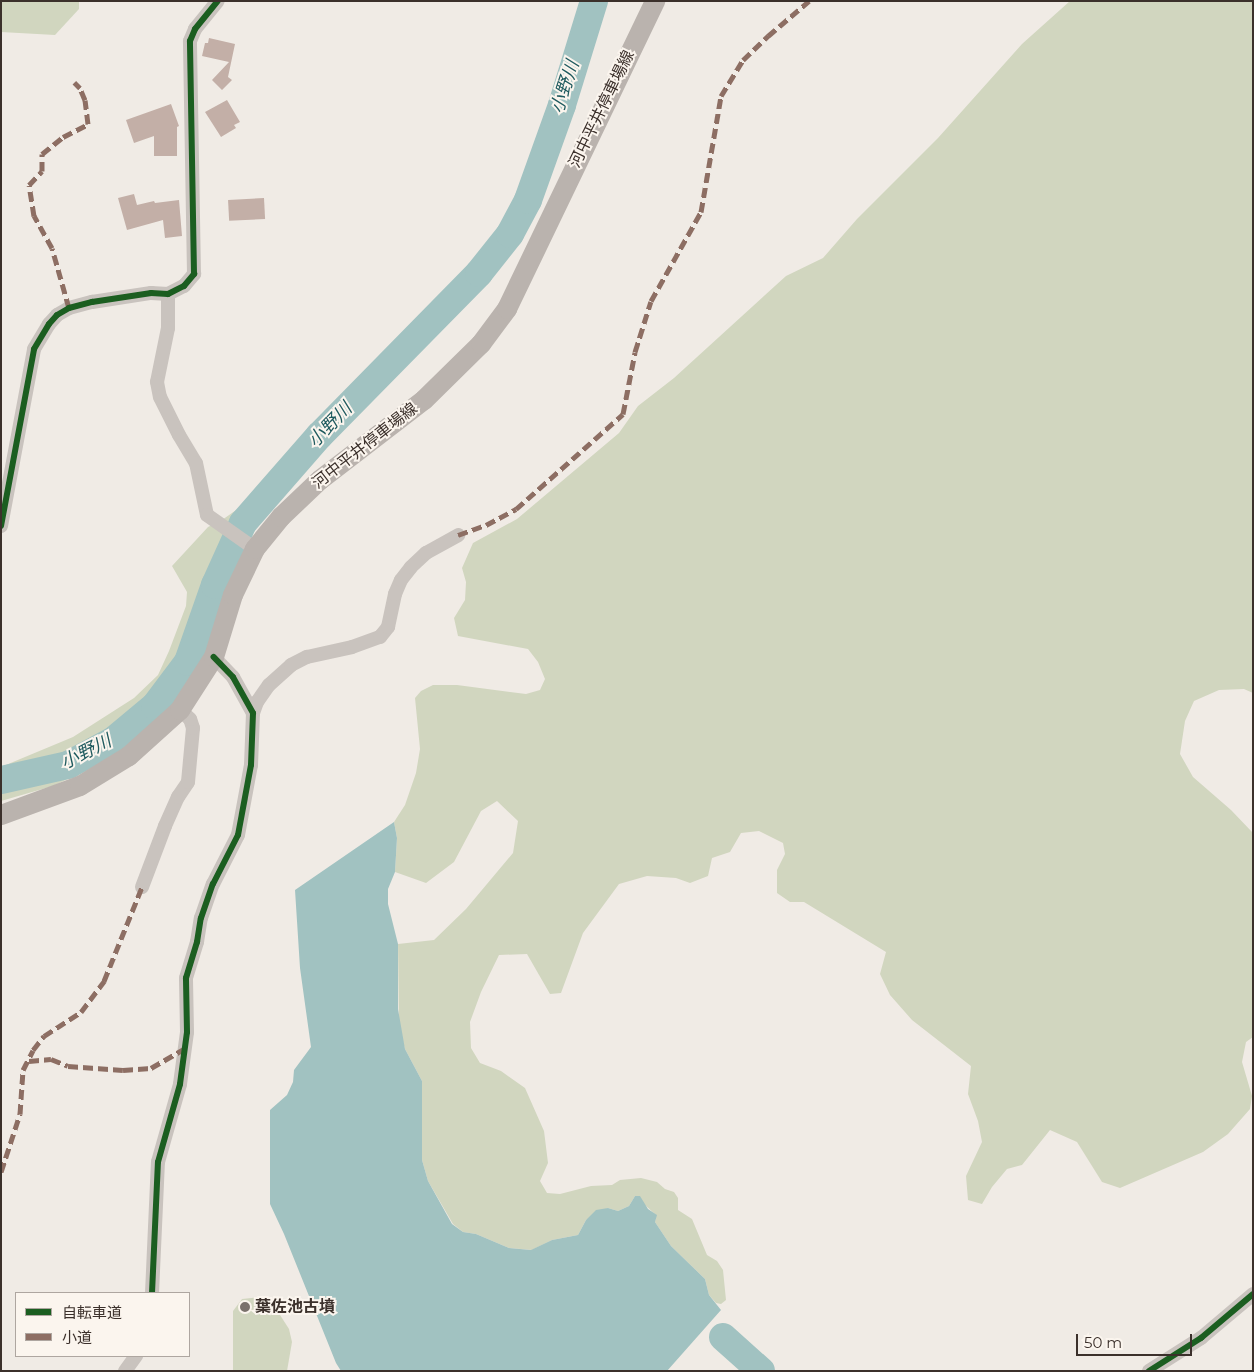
<!DOCTYPE html>
<html>
<head>
<meta charset="utf-8">
<style>
  body { margin:0 }
  #map { position:relative; width:1254px; height:1372px; overflow:hidden; background:#f0ebe5; font-family:Montserrat,"Noto Sans JP",sans-serif }
  div>[style] { position:absolute }
  .green>* { inset:0; background:#d1d6bf }
  .water>* { inset:0; background:#a1c2c1 }
  .river>* { height:28px; margin:-14px; padding:0 14px; transform-origin:14px; border-radius:14px; background:#a1c2c1 }
  .building>* { inset:0; background:#c3afa7; transform-origin:0 0 }
  .minor>* { height:14px; margin:-7px; padding:0 7px; transform-origin:7px; border-radius:7px; background:#c9c3be }
  .secondary>* { height:20px; margin:-10px; padding:0 10px; transform-origin:10px; border-radius:10px; background:#bab3ae }
  .quiet>* { height:5px; margin-top:-2.5px; transform-origin:0; background:repeating-linear-gradient(90deg,#8d6e63 0 10px,transparent 0 15px) }
  .cycleway>* { height:6px; margin:-3px; padding:0 3px; transform-origin:3px; border-radius:3px; background:#1b5e20 }
  .dots>* { width:14px; height:14px; translate:-50% -50%; box-sizing:border-box; border:2px solid #fbf5ee; border-radius:50% }
  span { translate:-50% -50%; white-space:nowrap; text-align:center; line-height:1.15; -webkit-text-stroke:4px #fbf5ee; paint-order:stroke }
  .street-label { font-size:16px; color:#3b302b }
  .poi-label { font-size:16px; color:#3b302b; font-weight:700 }
  .left { translate:0 -50%; text-align:left }
  .water-label { font-size:18px; color:#1f5a5e; font-style:italic }
  .frame { position:absolute; inset:0; border:2px solid #3b302b; pointer-events:none }
  .legend { position:absolute; left:15px; top:1292px; width:175px; height:65px; box-sizing:border-box; background:#fbf5ee; border:1px solid #aea6a0; margin:0; padding:6px 9px; list-style:none; font-size:15px; color:#3b302b }
  .legend li { display:flex; align-items:center; gap:10px; height:25px }
  .legend b { width:25px; border:1px solid #aea6a0 }
  .scale { position:absolute; left:1076px; top:1334px; width:116px; height:22px; box-sizing:border-box; border:2px solid #3b302b; border-top:0; padding-left:6px; font-size:15px; line-height:18px; white-space:nowrap; color:#3b302b; -webkit-text-stroke:4px #fbf5ee; paint-order:stroke }
</style>
</head>
<body>
<div id="map">
  <div class="green">
    <div style="clip-path:polygon(1px 1px,79px 1px,79px 9px,55px 35px,1px 32px)"></div>
    <div style="clip-path:polygon(1070px 1px,1253px 1px,1253px 693px,1244px 689px,1219px 690px,1194px 701px,1185px 721px,1180px 754px,1193px 777px,1231px 810px,1253px 833px,1253px 1037px,1246px 1042px,1242px 1062px,1252px 1096px,1250px 1109px,1228px 1134px,1203px 1152px,1120px 1188px,1102px 1182px,1077px 1142px,1050px 1130px,1022px 1165px,1007px 1169px,992px 1187px,982px 1204px,968px 1200px,966px 1176px,982px 1142px,978px 1121px,968px 1094px,971px 1066px,912px 1020px,890px 995px,880px 974px,886px 952px,804px 902px,790px 902px,777px 893px,777px 870px,785px 854px,783px 843px,759px 831px,741px 833px,730px 852px,712px 858px,708px 876px,690px 883px,676px 878px,647px 876px,619px 884px,583px 933px,561px 993px,550px 994px,527px 954px,499px 955px,481px 992px,470px 1022px,471px 1048px,480px 1063px,501px 1071px,525px 1088px,544px 1131px,548px 1163px,540px 1181px,547px 1193px,560px 1194px,591px 1186px,612px 1185px,620px 1180px,641px 1178px,657px 1182px,665px 1189px,674px 1192px,678px 1198px,678px 1210px,692px 1219px,707px 1255px,717px 1261px,723px 1270px,726px 1300px,721px 1304px,716px 1303px,709px 1295px,705px 1279px,671px 1246px,655px 1222px,656px 1215px,635px 1196px,629px 1206px,618px 1211px,608px 1208px,586px 1220px,578px 1235px,552px 1240px,532px 1250px,509px 1248px,476px 1234px,463px 1232px,453px 1224px,428px 1181px,422px 1160px,422px 1081px,405px 1049px,399px 1027px,398px 944px,434px 940px,466px 909px,513px 853px,518px 821px,497px 801px,481px 811px,454px 862px,426px 883px,395px 872px,397px 838px,394px 822px,405px 805px,416px 773px,420px 749px,415px 698px,421px 691px,433px 685px,457px 685px,526px 694px,540px 690px,545px 679px,538px 662px,528px 649px,458px 636px,454px 618px,465px 600px,466px 582px,462px 568px,473px 543px,517px 519px,619px 433px,638px 406px,674px 378px,786px 276px,823px 258px,857px 219px,938px 138px,1022px 44px)"></div>
    <div style="clip-path:polygon(283px 477px,239px 558px,223px 597px,213px 630px,197px 661px,181px 690px,160px 714px,112px 755px,82px 772px,53px 786px,1px 801px,1px 767px,73px 737px,134px 698px,158px 675px,169px 651px,186px 606px,187px 592px,172px 566px,208px 527px,222px 520px)"></div>
    <div style="clip-path:polygon(260px 1297px,273px 1304px,289px 1329px,292px 1342px,287px 1371px,233px 1371px,233px 1311px,242px 1299px)"></div>
  </div>
  <div class="water">
    <div style="clip-path:polygon(394px 822px,397px 838px,395px 872px,388px 889px,388px 904px,398px 944px,398px 1009px,405px 1049px,422px 1081px,422px 1160px,428px 1181px,452px 1224px,463px 1232px,476px 1234px,509px 1248px,531px 1250px,552px 1240px,578px 1235px,586px 1220px,596px 1210px,608px 1208px,618px 1211px,629px 1206px,635px 1196px,640px 1196px,648px 1209px,657px 1215px,655px 1222px,671px 1246px,705px 1279px,709px 1295px,721px 1310px,667px 1371px,341px 1371px,336px 1363px,284px 1234px,270px 1204px,270px 1110px,287px 1095px,293px 1082px,294px 1070px,311px 1047px,300px 968px,295px 890px)"></div>
  </div>
  <div class="river">
    <div style="left:1px;top:780px;width:69px;rotate:-12.6deg"></div>
    <div style="left:68px;top:765px;width:52px;rotate:-28.5deg"></div>
    <div style="left:114px;top:740px;width:53px;rotate:-39.7deg"></div>
    <div style="left:155px;top:706px;width:55px;rotate:-53.1deg"></div>
    <div style="left:188px;top:662px;width:82px;rotate:-70.7deg"></div>
    <div style="left:215px;top:585px;width:68px;rotate:-65.7deg"></div>
    <div style="left:243px;top:523px;width:116px;rotate:-48.9deg"></div>
    <div style="left:319px;top:436px;width:228px;rotate:-45.5deg"></div>
    <div style="left:479px;top:273px;width:50px;rotate:-51.5deg"></div>
    <div style="left:510px;top:234px;width:38px;rotate:-62deg"></div>
    <div style="left:528px;top:200px;width:101px;rotate:-70.3deg"></div>
    <div style="left:562px;top:105px;width:109px;rotate:-72.9deg"></div>
    <div style="left:723px;top:1337px;width:51px;rotate:41.8deg"></div>
  </div>
  <div class="building">
    <div style="clip-path:polygon(209px 38px,235px 44px,228px 77px,232px 80px,222px 90px,212px 80px,229px 62px,202px 56px,205px 43px,208px 43px)"></div>
    <div style="clip-path:polygon(227px 100px,240px 122px,234px 125px,236px 128px,221px 137px,205px 112px)"></div>
    <div style="clip-path:polygon(171px 104px,179px 126px,177px 127px,177px 156px,154px 156px,154px 136px,134px 143px,126px 120px)"></div>
    <div style="clip-path:polygon(134px 194px,137px 205px,154px 201px,155px 203px,179px 200px,182px 236px,165px 238px,163px 220px,127px 230px,118px 198px)"></div>
    <div style="left:264px;top:198px;width:21px;height:36px;rotate:87deg"></div>
  </div>
  <div class="minor">
    <div style="left:168px;top:294px;width:34px;rotate:90deg"></div>
    <div style="left:168px;top:328px;width:55px;rotate:101.5deg"></div>
    <div style="left:157px;top:382px;width:15px;rotate:79deg"></div>
    <div style="left:160px;top:397px;width:42px;rotate:63.4deg"></div>
    <div style="left:179px;top:435px;width:33px;rotate:59deg"></div>
    <div style="left:196px;top:463px;width:53px;rotate:78.1deg"></div>
    <div style="left:207px;top:515px;width:59px;rotate:35.3deg"></div>
    <div style="left:1px;top:526px;width:180px;rotate:-79.4deg"></div>
    <div style="left:34px;top:349px;width:29px;rotate:-59deg"></div>
    <div style="left:49px;top:324px;width:12px;rotate:-48deg"></div>
    <div style="left:57px;top:315px;width:14px;rotate:-30deg"></div>
    <div style="left:69px;top:308px;width:24px;rotate:-15deg"></div>
    <div style="left:92px;top:302px;width:60px;rotate:-8.7deg"></div>
    <div style="left:151px;top:293px;width:17px;rotate:3deg"></div>
    <div style="left:168px;top:294px;width:18px;rotate:-27deg"></div>
    <div style="left:184px;top:286px;width:16px;rotate:-50deg"></div>
    <div style="left:194px;top:274px;width:233px;rotate:-91deg"></div>
    <div style="left:190px;top:41px;width:13px;rotate:-67deg"></div>
    <div style="left:195px;top:29px;width:36px;rotate:-51deg"></div>
    <div style="left:253px;top:713px;width:12px;rotate:-70deg"></div>
    <div style="left:257px;top:702px;width:21px;rotate:-55deg"></div>
    <div style="left:269px;top:685px;width:30px;rotate:-42deg"></div>
    <div style="left:291px;top:665px;width:18px;rotate:-27deg"></div>
    <div style="left:307px;top:657px;width:46px;rotate:-12.5deg"></div>
    <div style="left:352px;top:647px;width:30px;rotate:-20deg"></div>
    <div style="left:380px;top:637px;width:13px;rotate:-51deg"></div>
    <div style="left:388px;top:627px;width:34px;rotate:-78deg"></div>
    <div style="left:395px;top:594px;width:15px;rotate:-67deg"></div>
    <div style="left:401px;top:580px;width:16px;rotate:-52deg"></div>
    <div style="left:411px;top:567px;width:21px;rotate:-43deg"></div>
    <div style="left:426px;top:553px;width:37px;rotate:-29deg"></div>
    <div style="left:142px;top:887px;width:65px;rotate:-69.3deg"></div>
    <div style="left:165px;top:826px;width:32px;rotate:-66deg"></div>
    <div style="left:178px;top:797px;width:18px;rotate:-56deg"></div>
    <div style="left:188px;top:782px;width:54px;rotate:-84.7deg"></div>
    <div style="left:193px;top:728px;width:9px;rotate:-108deg"></div>
    <div style="left:190px;top:719px;width:13px;rotate:-138deg"></div>
    <div style="left:152px;top:1293px;width:131px;rotate:-87.4deg"></div>
    <div style="left:158px;top:1162px;width:81px;rotate:-74.2deg"></div>
    <div style="left:180px;top:1084px;width:52px;rotate:-82.3deg"></div>
    <div style="left:187px;top:1032px;width:54px;rotate:-91.1deg"></div>
    <div style="left:186px;top:978px;width:38px;rotate:-73deg"></div>
    <div style="left:197px;top:942px;width:24px;rotate:-81deg"></div>
    <div style="left:201px;top:918px;width:36px;rotate:-71deg"></div>
    <div style="left:213px;top:884px;width:55px;rotate:-63deg"></div>
    <div style="left:238px;top:835px;width:71px;rotate:-79.5deg"></div>
    <div style="left:251px;top:765px;width:52px;rotate:-87.8deg"></div>
    <div style="left:253px;top:713px;width:41px;rotate:-119.1deg"></div>
    <div style="left:233px;top:677px;width:28px;rotate:-134deg"></div>
    <div style="left:125px;top:1371px;width:19px;rotate:-54deg"></div>
    <div style="left:1149px;top:1371px;width:62px;rotate:-32.4deg"></div>
    <div style="left:1201px;top:1338px;width:68px;rotate:-40.2deg"></div>
  </div>
  <div class="secondary">
    <div style="left:1px;top:815px;width:84px;rotate:-20.2deg"></div>
    <div style="left:80px;top:786px;width:57px;rotate:-31.5deg"></div>
    <div style="left:129px;top:756px;width:69px;rotate:-42deg"></div>
    <div style="left:180px;top:710px;width:63px;rotate:-57.3deg"></div>
    <div style="left:214px;top:657px;width:65px;rotate:-73deg"></div>
    <div style="left:233px;top:595px;width:51px;rotate:-64.4deg"></div>
    <div style="left:255px;top:549px;width:41px;rotate:-50.9deg"></div>
    <div style="left:281px;top:517px;width:54px;rotate:-43.5deg"></div>
    <div style="left:320px;top:480px;width:131px;rotate:-37.6deg"></div>
    <div style="left:424px;top:400px;width:80px;rotate:-44.5deg"></div>
    <div style="left:481px;top:344px;width:44px;rotate:-53.4deg"></div>
    <div style="left:507px;top:309px;width:342px;rotate:-64.3deg"></div>
  </div>
  <div class="quiet">
    <div style="left:69px;top:308px;width:62px;rotate:-105.8deg"></div>
    <div style="left:52px;top:248px;width:37px;rotate:-119deg"></div>
    <div style="left:34px;top:216px;width:31px;rotate:-99deg"></div>
    <div style="left:29px;top:185px;width:19px;rotate:-47deg"></div>
    <div style="left:42px;top:171px;width:17px;rotate:-90deg"></div>
    <div style="left:42px;top:154px;width:27px;rotate:-39deg"></div>
    <div style="left:63px;top:137px;width:28px;rotate:-27deg"></div>
    <div style="left:88px;top:124px;width:24px;rotate:-97deg"></div>
    <div style="left:85px;top:100px;width:13px;rotate:-113deg"></div>
    <div style="left:80px;top:88px;width:8px;rotate:-135deg"></div>
    <div style="left:458px;top:535px;width:30px;rotate:-20deg"></div>
    <div style="left:486px;top:525px;width:34px;rotate:-28deg"></div>
    <div style="left:516px;top:509px;width:143px;rotate:-41.6deg"></div>
    <div style="left:623px;top:414px;width:63px;rotate:-79deg"></div>
    <div style="left:635px;top:352px;width:53px;rotate:-72.6deg"></div>
    <div style="left:651px;top:301px;width:102px;rotate:-60.7deg"></div>
    <div style="left:701px;top:212px;width:118px;rotate:-80.2deg"></div>
    <div style="left:721px;top:96px;width:42px;rotate:-58.6deg"></div>
    <div style="left:743px;top:60px;width:35px;rotate:-44deg"></div>
    <div style="left:768px;top:36px;width:54px;rotate:-40.5deg"></div>
    <div style="left:29px;top:1061px;width:22px;rotate:-5deg"></div>
    <div style="left:51px;top:1059px;width:18px;rotate:22deg"></div>
    <div style="left:68px;top:1066px;width:55px;rotate:4.2deg"></div>
    <div style="left:123px;top:1070px;width:28px;rotate:-4deg"></div>
    <div style="left:151px;top:1068px;width:38px;rotate:-30deg"></div>
    <div style="left:1px;top:1172px;width:61px;rotate:-71.9deg"></div>
    <div style="left:20px;top:1114px;width:44px;rotate:-86.1deg"></div>
    <div style="left:23px;top:1070px;width:22px;rotate:-63deg"></div>
    <div style="left:33px;top:1050px;width:18px;rotate:-52deg"></div>
    <div style="left:44px;top:1036px;width:44px;rotate:-33deg"></div>
    <div style="left:81px;top:1012px;width:39px;rotate:-53deg"></div>
    <div style="left:104px;top:981px;width:101px;rotate:-68deg"></div>
  </div>
  <div class="cycleway">
    <div style="left:1px;top:526px;width:180px;rotate:-79.4deg"></div>
    <div style="left:34px;top:349px;width:29px;rotate:-59deg"></div>
    <div style="left:49px;top:324px;width:12px;rotate:-48deg"></div>
    <div style="left:57px;top:315px;width:14px;rotate:-30deg"></div>
    <div style="left:69px;top:308px;width:24px;rotate:-15deg"></div>
    <div style="left:92px;top:302px;width:60px;rotate:-8.7deg"></div>
    <div style="left:151px;top:293px;width:17px;rotate:3deg"></div>
    <div style="left:168px;top:294px;width:18px;rotate:-27deg"></div>
    <div style="left:184px;top:286px;width:16px;rotate:-50deg"></div>
    <div style="left:194px;top:274px;width:233px;rotate:-91deg"></div>
    <div style="left:190px;top:41px;width:13px;rotate:-67deg"></div>
    <div style="left:195px;top:29px;width:36px;rotate:-51deg"></div>
    <div style="left:152px;top:1293px;width:131px;rotate:-87.4deg"></div>
    <div style="left:158px;top:1162px;width:81px;rotate:-74.2deg"></div>
    <div style="left:180px;top:1084px;width:52px;rotate:-82.3deg"></div>
    <div style="left:187px;top:1032px;width:54px;rotate:-91.1deg"></div>
    <div style="left:186px;top:978px;width:38px;rotate:-73deg"></div>
    <div style="left:197px;top:942px;width:24px;rotate:-81deg"></div>
    <div style="left:201px;top:918px;width:36px;rotate:-71deg"></div>
    <div style="left:213px;top:884px;width:55px;rotate:-63deg"></div>
    <div style="left:238px;top:835px;width:71px;rotate:-79.5deg"></div>
    <div style="left:251px;top:765px;width:52px;rotate:-87.8deg"></div>
    <div style="left:253px;top:713px;width:41px;rotate:-119.1deg"></div>
    <div style="left:233px;top:677px;width:28px;rotate:-134deg"></div>
    <div style="left:1149px;top:1371px;width:62px;rotate:-32.4deg"></div>
    <div style="left:1201px;top:1338px;width:68px;rotate:-40.2deg"></div>
  </div>
  <div class="dots">
    <div style="left:245px;top:1307px;background:#7a716c"></div>
  </div>
  <div class="street-label">
    <span style="left:602px;top:109px;rotate:-64deg">河中平井停車場線</span>
    <span style="left:365px;top:446px;rotate:-38deg">河中平井停車場線</span>
  </div>
  <div class="poi-label">
    <span class="left" style="left:255px;top:1307px">葉佐池古墳</span>
  </div>
  <div class="water-label">
    <span style="left:565px;top:87px;rotate:-72deg">小野川</span>
    <span style="left:330px;top:425px;rotate:-46deg">小野川</span>
    <span style="left:86px;top:752px;rotate:-27deg">小野川</span>
  </div>
  <div class="frame"></div>
  <ul class="legend">
  <li><b style="height:6px;background:#1b5e20"></b>自転車道</li>
  <li><b style="height:6px;background:#8d6e63"></b>小道</li>
  </ul>
  <div class="scale">50 m</div>
</div>
</body>
</html>
